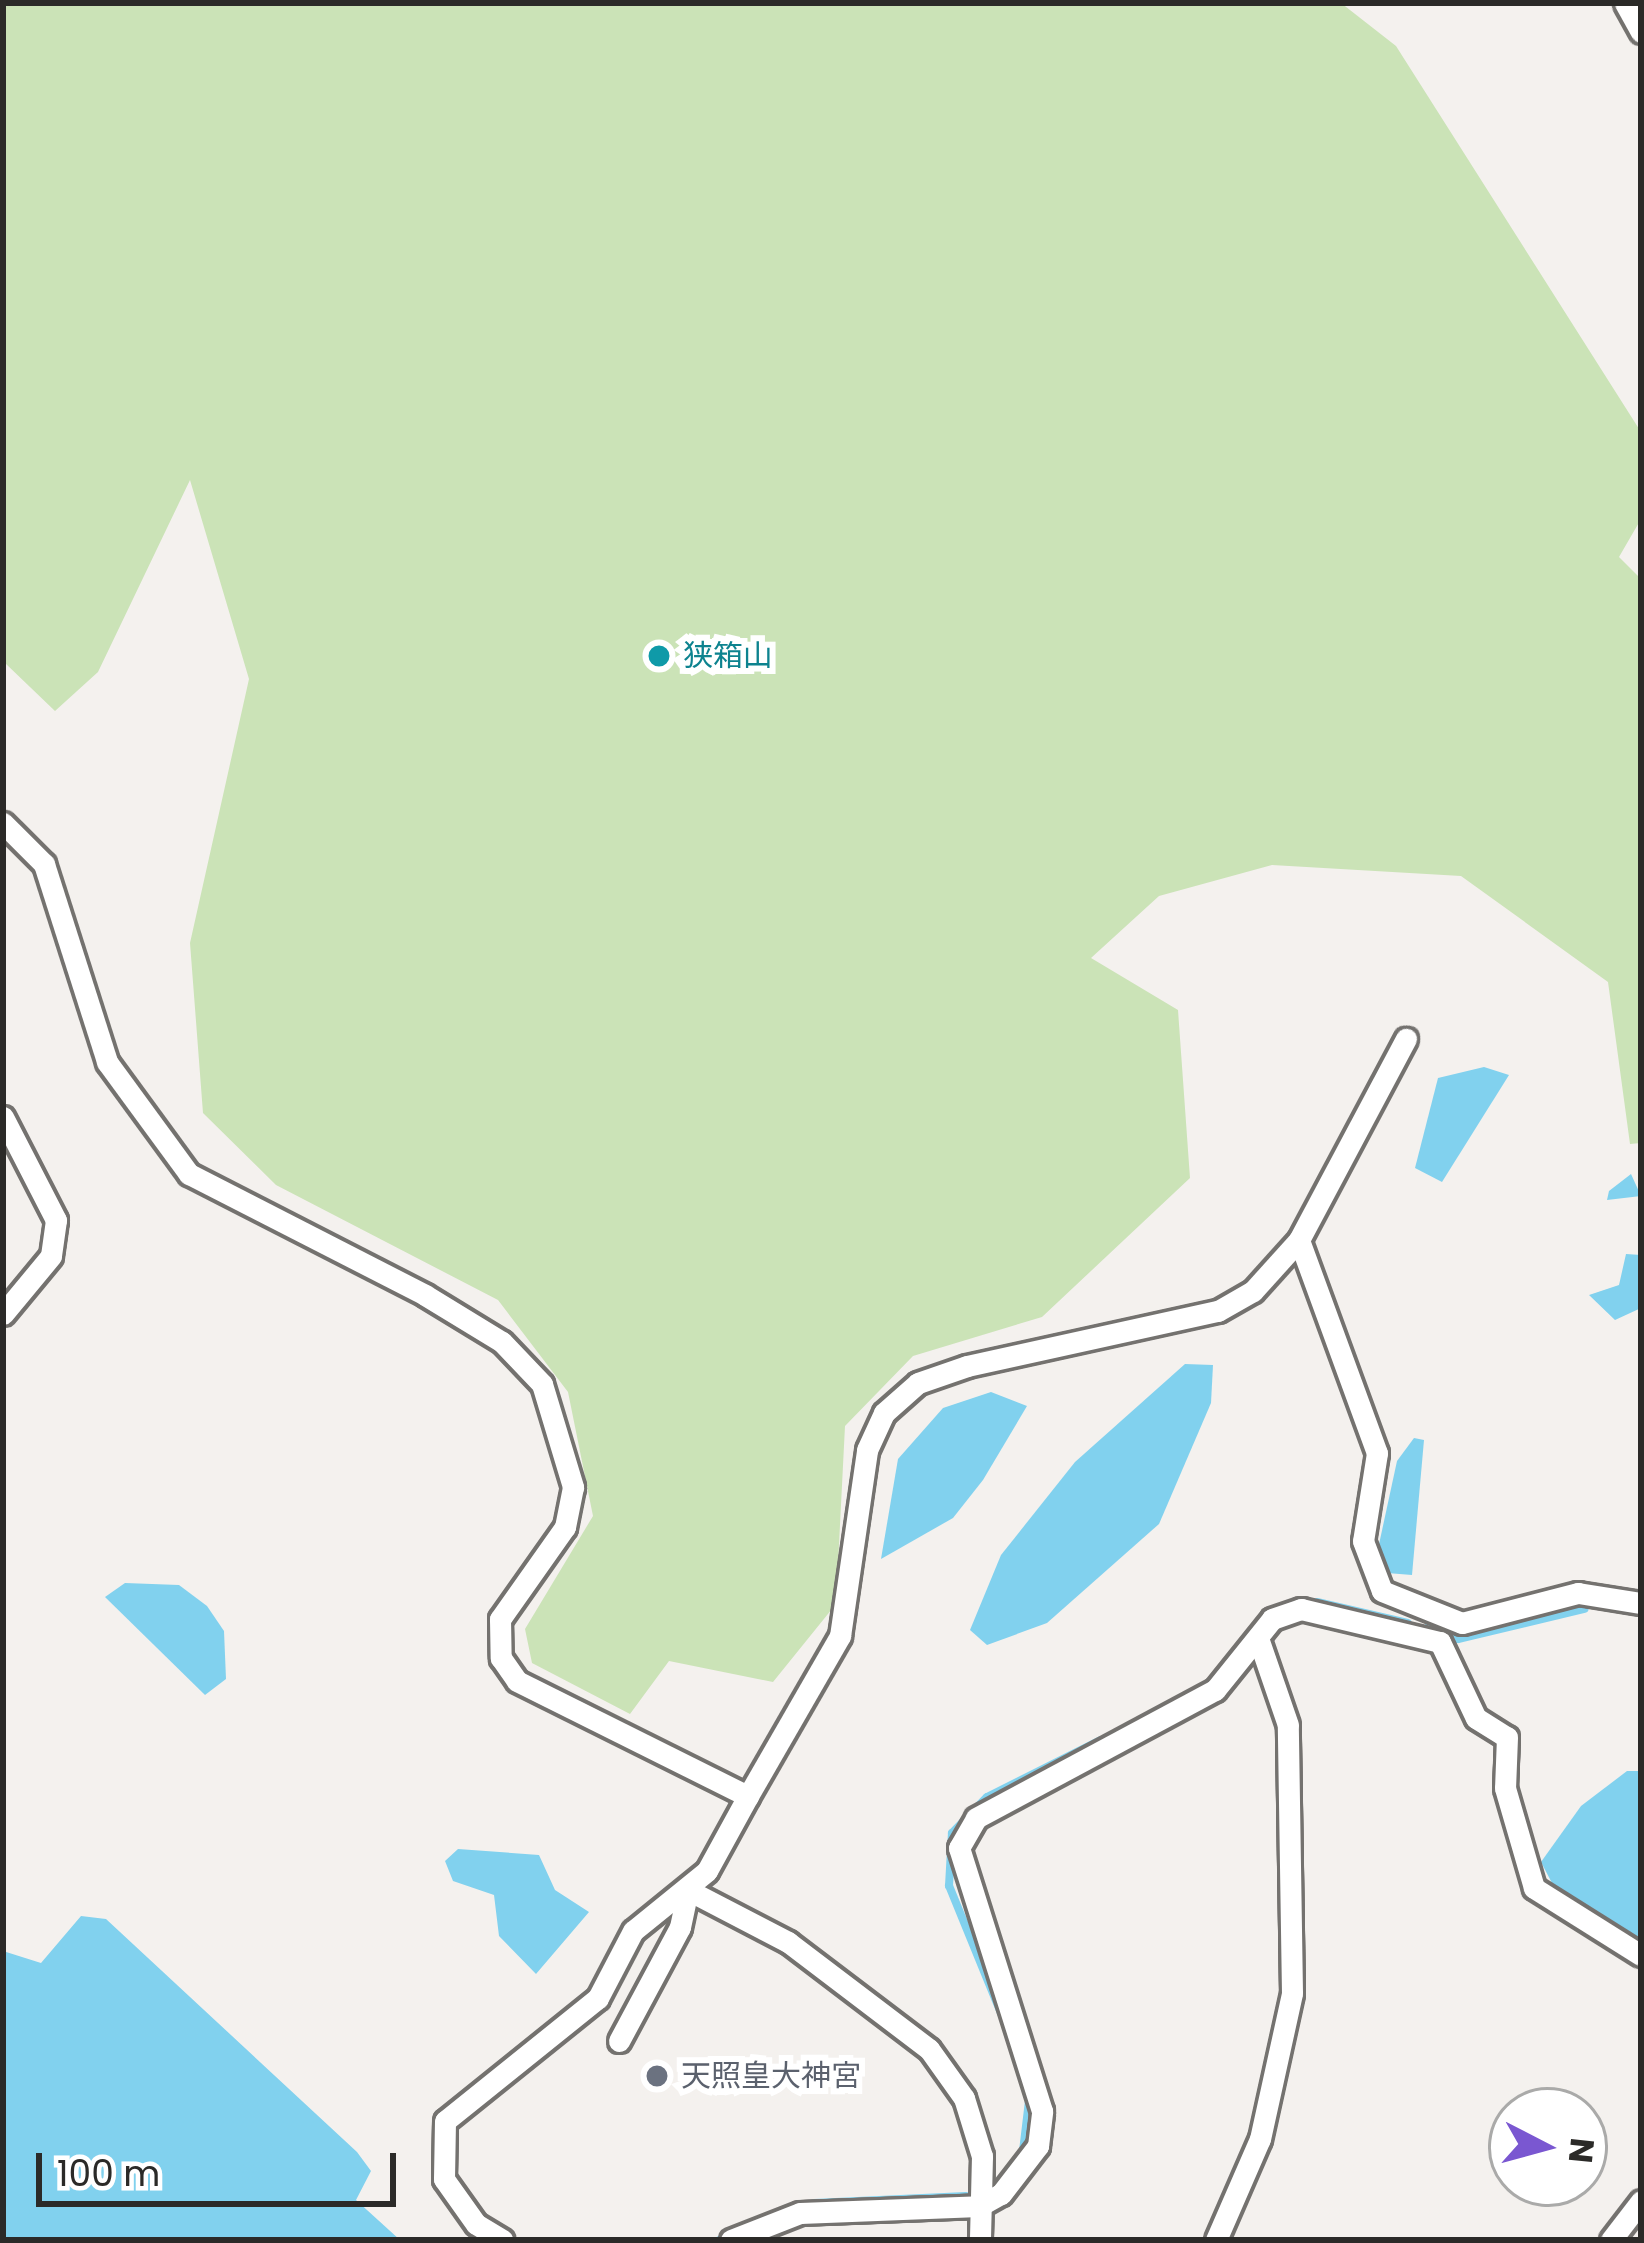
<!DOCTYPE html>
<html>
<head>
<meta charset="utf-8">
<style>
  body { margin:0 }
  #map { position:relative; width:1644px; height:2243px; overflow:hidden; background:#f4f1ee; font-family:Poppins,"Noto Sans JP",sans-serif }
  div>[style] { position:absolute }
  .green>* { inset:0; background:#cbe3b7 }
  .water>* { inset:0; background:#81d1ee }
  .stream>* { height:8px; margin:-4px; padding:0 4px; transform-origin:4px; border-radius:4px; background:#81d1ee }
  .roads { filter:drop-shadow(3px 0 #74726f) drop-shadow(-3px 0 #74726f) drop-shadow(0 3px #74726f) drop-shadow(0 -3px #74726f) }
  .minor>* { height:21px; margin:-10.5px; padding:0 10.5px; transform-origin:10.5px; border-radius:10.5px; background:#fff }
  .dots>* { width:33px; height:33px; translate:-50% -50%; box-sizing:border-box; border:6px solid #fff; border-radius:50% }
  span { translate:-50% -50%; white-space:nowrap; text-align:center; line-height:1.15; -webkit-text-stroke:12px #fff; paint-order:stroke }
  .culture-label { font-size:30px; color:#0d838f }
  .left { translate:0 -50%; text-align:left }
  .worship-label { font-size:30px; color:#5b616d }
  .frame { position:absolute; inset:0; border:6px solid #2b2a28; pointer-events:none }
  .north { position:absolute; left:1488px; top:2087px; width:120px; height:120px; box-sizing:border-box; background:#fff; border:3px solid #aaaaa9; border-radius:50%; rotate:96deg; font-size:33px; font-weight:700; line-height:48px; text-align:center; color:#2b2a28 }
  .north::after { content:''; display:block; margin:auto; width:42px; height:54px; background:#7a57d1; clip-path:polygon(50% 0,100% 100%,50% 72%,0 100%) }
  .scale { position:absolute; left:36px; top:2153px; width:360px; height:54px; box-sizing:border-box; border:6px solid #2b2a28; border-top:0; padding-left:15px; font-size:36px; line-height:42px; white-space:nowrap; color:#2b2a28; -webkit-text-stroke:9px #fff; paint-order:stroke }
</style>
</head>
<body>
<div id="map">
  <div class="green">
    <div style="clip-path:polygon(3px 3px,1341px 3px,1396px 46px,1641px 432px,1641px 519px,1619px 557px,1641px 579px,1641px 1143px,1630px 1144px,1608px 982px,1461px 876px,1272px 865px,1159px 896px,1091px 958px,1178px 1010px,1190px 1178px,1042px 1317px,913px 1356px,845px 1426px,836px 1604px,773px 1682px,669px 1661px,630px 1714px,532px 1663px,525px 1629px,593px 1516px,568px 1392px,498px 1300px,276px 1185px,203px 1113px,190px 943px,249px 679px,190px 480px,98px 672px,55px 711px,5px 663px)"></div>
  </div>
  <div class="water">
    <div style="clip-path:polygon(1484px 1067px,1509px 1075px,1442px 1182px,1415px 1168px,1438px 1078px)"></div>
    <div style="clip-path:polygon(1631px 1174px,1641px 1196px,1607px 1200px,1609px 1191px)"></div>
    <div style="clip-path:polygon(1626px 1254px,1641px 1255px,1641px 1308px,1615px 1320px,1589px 1295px,1619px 1285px)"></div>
    <div style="clip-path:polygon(1185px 1364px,1213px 1365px,1211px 1403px,1159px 1524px,1047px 1623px,987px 1645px,970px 1630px,1001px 1555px,1075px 1462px)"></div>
    <div style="clip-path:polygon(991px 1392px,1027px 1406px,983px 1480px,953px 1518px,881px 1559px,898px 1459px,943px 1408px)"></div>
    <div style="clip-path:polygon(1414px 1438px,1424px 1440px,1412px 1575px,1387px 1573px,1378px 1549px,1397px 1461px)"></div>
    <div style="clip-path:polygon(125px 1583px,179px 1585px,207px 1606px,224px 1631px,226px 1679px,205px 1695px,105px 1597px)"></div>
    <div style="clip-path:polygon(1627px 1771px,1641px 1771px,1641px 1940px,1553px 1885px,1541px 1862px,1581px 1806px)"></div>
    <div style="clip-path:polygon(458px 1849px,539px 1855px,555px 1890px,589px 1912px,536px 1974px,499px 1936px,494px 1895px,453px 1881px,445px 1861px)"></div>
    <div style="clip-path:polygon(81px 1916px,106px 1919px,357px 2152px,371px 2171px,356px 2200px,400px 2240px,3px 2240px,3px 1951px,41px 1963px)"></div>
  </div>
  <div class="stream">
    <div style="left:1317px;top:1602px;width:93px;rotate:13deg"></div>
    <div style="left:1272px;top:1611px;width:32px;rotate:-20deg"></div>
    <div style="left:1428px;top:1627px;width:32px;rotate:22deg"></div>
    <div style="left:1458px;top:1639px;width:130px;rotate:-13.4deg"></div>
    <div style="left:1003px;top:2018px;width:143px;rotate:-112.2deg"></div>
    <div style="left:949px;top:1886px;width:53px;rotate:-86.8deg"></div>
    <div style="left:952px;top:1833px;width:50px;rotate:-45.8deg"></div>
    <div style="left:987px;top:1797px;width:127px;rotate:-26.6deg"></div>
    <div style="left:1023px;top:2151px;width:50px;rotate:-83.2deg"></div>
    <div style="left:814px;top:2203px;width:152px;rotate:-2.6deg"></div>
    <div style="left:719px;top:2240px;width:75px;rotate:-25.2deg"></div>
  </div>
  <div class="roads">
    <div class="minor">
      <div style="left:1625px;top:3px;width:33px;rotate:61deg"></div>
      <div style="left:3px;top:823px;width:58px;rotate:45deg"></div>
      <div style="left:44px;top:864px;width:208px;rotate:72.3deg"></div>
      <div style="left:107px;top:1062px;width:139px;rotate:53.8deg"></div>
      <div style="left:189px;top:1174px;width:265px;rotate:27.1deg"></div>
      <div style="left:425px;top:1295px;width:90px;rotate:31.4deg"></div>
      <div style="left:502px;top:1342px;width:58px;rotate:46.4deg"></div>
      <div style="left:542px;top:1384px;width:108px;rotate:73.2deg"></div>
      <div style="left:573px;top:1487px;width:41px;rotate:101.3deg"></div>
      <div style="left:565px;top:1527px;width:113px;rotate:125.2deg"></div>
      <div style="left:500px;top:1619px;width:39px;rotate:89deg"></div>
      <div style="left:501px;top:1658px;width:28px;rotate:55deg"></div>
      <div style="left:517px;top:1681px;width:258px;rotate:26.5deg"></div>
      <div style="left:748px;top:1796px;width:85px;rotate:118.7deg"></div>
      <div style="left:707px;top:1871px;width:95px;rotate:141deg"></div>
      <div style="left:633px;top:1931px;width:76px;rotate:117.6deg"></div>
      <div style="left:598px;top:1998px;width:196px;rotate:141.2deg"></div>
      <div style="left:445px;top:2121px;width:58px;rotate:91deg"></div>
      <div style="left:444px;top:2179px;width:55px;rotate:54.6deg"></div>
      <div style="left:476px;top:2224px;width:31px;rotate:31deg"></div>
      <div style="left:3px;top:1117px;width:116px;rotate:62.8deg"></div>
      <div style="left:56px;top:1220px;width:36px;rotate:98deg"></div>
      <div style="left:51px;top:1256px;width:75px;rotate:129.6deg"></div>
      <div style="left:1299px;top:1240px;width:227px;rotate:69.9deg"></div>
      <div style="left:1377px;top:1453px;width:89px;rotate:99deg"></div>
      <div style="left:1363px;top:1541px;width:53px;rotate:69.2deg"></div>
      <div style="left:1382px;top:1591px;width:86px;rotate:21.8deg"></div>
      <div style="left:1462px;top:1623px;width:120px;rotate:-14.5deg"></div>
      <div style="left:1578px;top:1593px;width:64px;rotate:9deg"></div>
      <div style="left:748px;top:1796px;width:185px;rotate:-60.1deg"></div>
      <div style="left:840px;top:1636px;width:188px;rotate:-81.7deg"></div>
      <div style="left:867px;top:1450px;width:41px;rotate:-65.3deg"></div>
      <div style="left:884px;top:1413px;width:45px;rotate:-41.4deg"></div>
      <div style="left:918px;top:1383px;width:52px;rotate:-19.1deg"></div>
      <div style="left:967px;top:1366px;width:257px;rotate:-12.4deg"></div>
      <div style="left:1218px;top:1311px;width:40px;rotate:-29.7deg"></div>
      <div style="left:1253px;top:1291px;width:69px;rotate:-48deg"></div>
      <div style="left:1299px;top:1240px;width:228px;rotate:-62deg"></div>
      <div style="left:619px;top:2041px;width:129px;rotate:-61.8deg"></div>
      <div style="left:680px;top:1927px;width:38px;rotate:-78deg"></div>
      <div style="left:688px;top:1890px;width:113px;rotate:27.5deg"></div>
      <div style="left:788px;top:1942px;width:177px;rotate:37.2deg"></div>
      <div style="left:929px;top:2049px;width:60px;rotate:54.5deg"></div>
      <div style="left:964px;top:2098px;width:61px;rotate:72.8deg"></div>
      <div style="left:982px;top:2156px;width:84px;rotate:91.4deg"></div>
      <div style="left:731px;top:2240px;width:74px;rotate:-21.4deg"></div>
      <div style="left:800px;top:2213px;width:179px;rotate:-2.2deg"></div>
      <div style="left:979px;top:2206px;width:25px;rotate:-29deg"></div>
      <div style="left:1001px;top:2194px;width:61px;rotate:-52.4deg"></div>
      <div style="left:1038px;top:2146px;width:35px;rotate:-83deg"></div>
      <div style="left:1042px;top:2111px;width:276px;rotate:-107.5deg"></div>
      <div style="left:959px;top:1848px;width:34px;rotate:-60deg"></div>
      <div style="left:976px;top:1818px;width:271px;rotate:-28.2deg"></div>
      <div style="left:1215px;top:1690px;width:91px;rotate:-51.2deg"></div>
      <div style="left:1272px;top:1619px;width:31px;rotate:-19deg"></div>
      <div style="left:1301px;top:1609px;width:143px;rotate:13.4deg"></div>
      <div style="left:1440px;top:1642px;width:84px;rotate:64.7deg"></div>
      <div style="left:1476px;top:1718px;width:36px;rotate:32deg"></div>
      <div style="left:1507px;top:1737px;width:51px;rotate:92.2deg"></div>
      <div style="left:1505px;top:1788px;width:104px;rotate:73.8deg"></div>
      <div style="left:1534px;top:1888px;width:126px;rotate:32.1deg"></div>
      <div style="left:1216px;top:2240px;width:110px;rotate:-66.5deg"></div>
      <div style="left:1260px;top:2139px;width:149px;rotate:-77.6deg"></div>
      <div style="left:1292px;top:1993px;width:268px;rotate:-90.9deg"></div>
      <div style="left:1288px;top:1725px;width:89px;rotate:-109deg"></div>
      <div style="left:1611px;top:2240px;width:49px;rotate:-52.4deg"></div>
    </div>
  </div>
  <div class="dots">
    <div style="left:659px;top:656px;background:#0f9aa8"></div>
    <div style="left:657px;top:2076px;background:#6b7280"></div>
  </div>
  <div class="culture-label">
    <span class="left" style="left:683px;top:656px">狭箱山</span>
  </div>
  <div class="worship-label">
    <span class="left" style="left:681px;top:2076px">天照皇大神宮</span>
  </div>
  <div class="frame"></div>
  <div class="north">N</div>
  <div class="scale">100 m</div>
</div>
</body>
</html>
